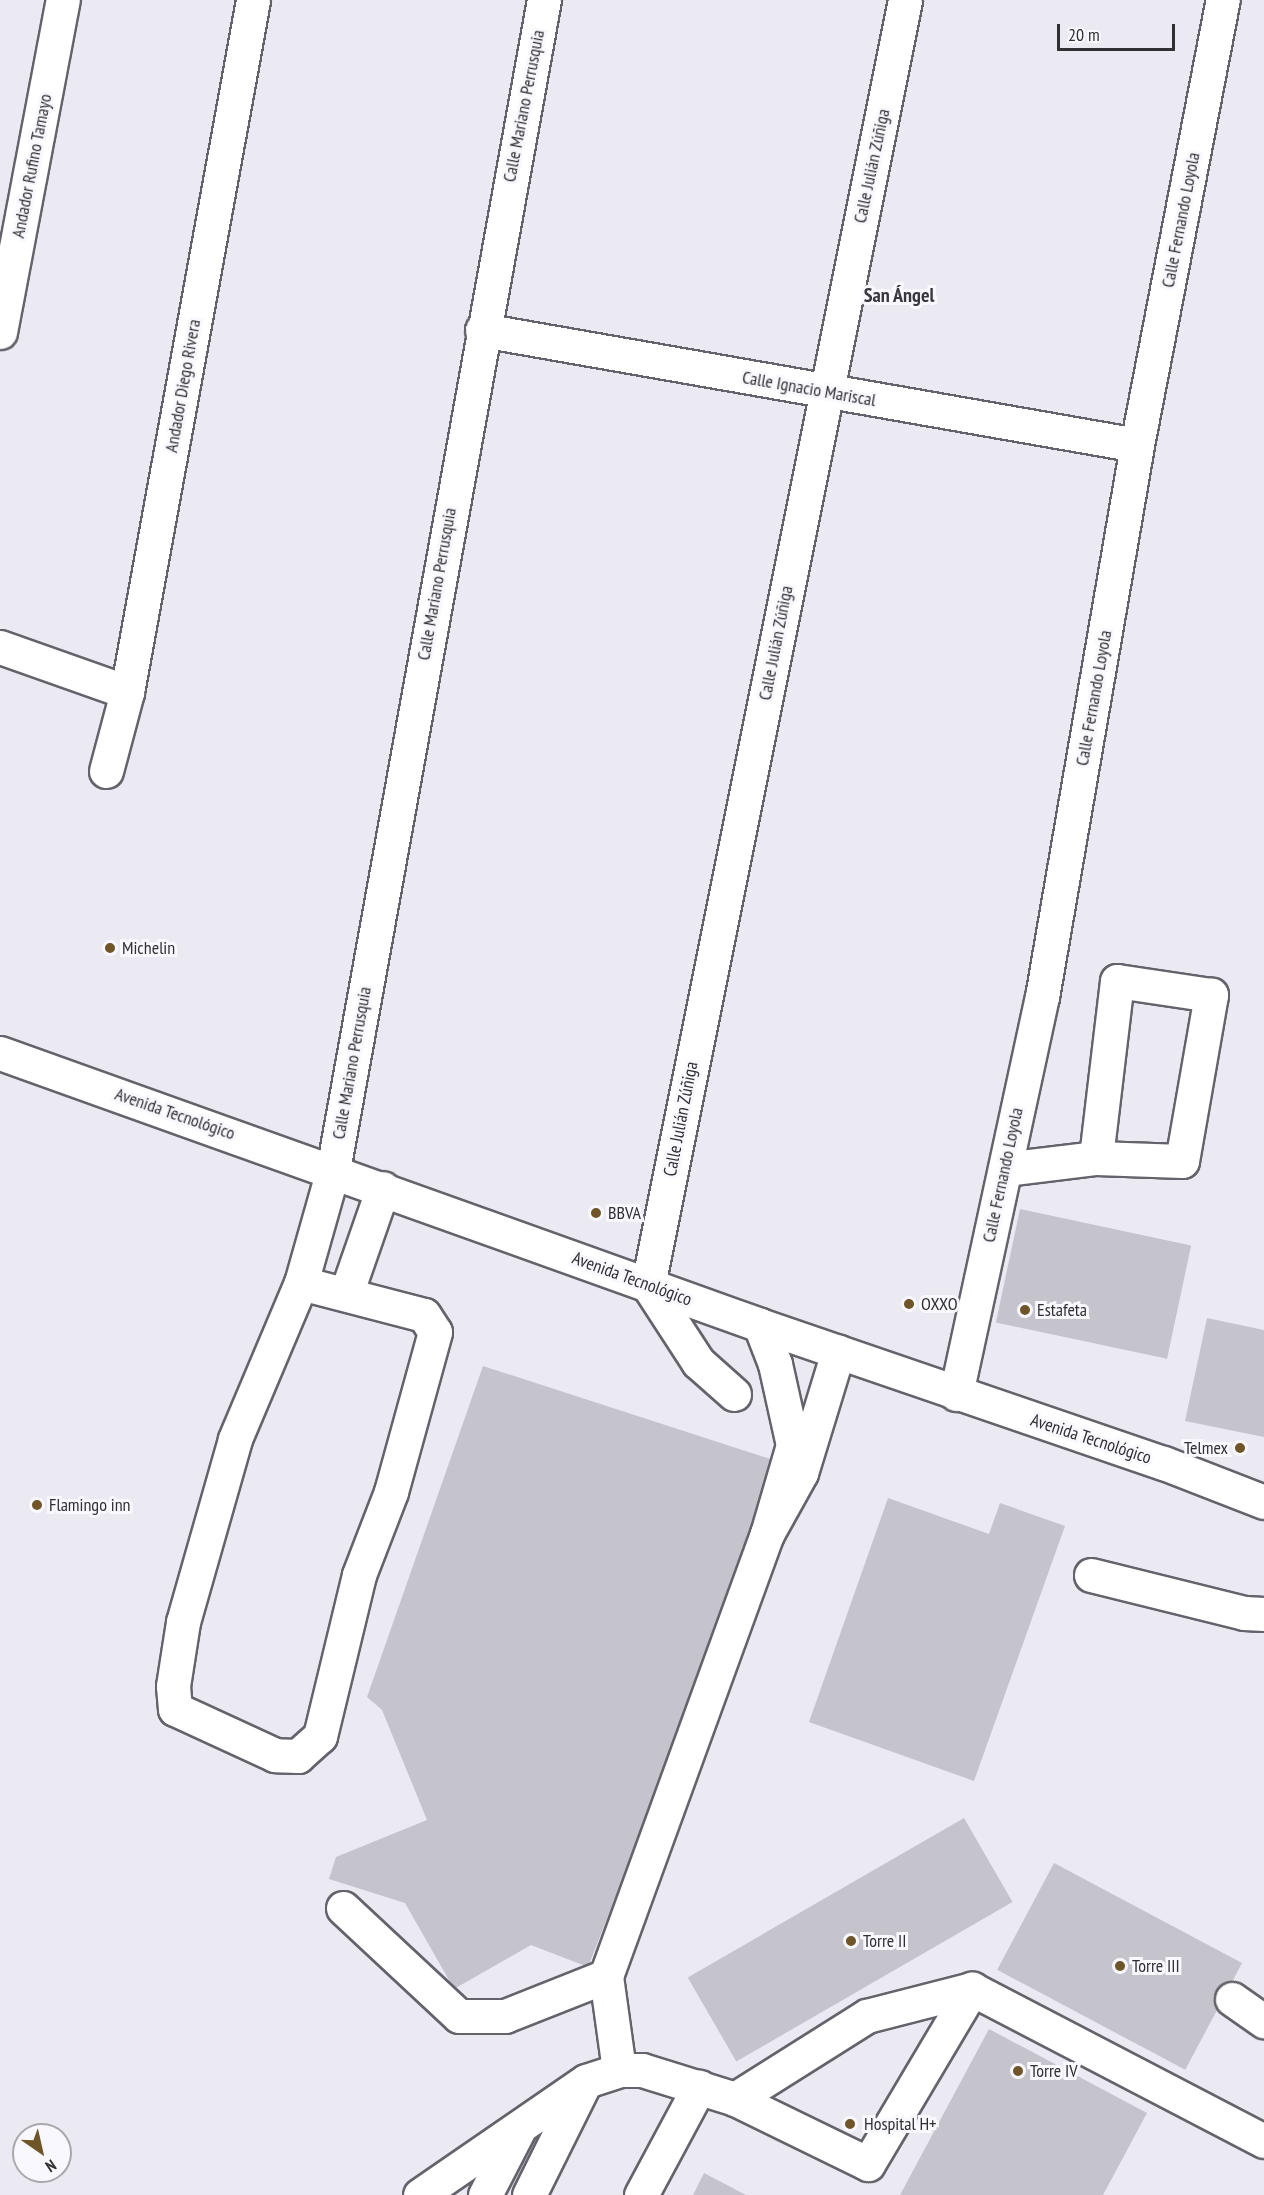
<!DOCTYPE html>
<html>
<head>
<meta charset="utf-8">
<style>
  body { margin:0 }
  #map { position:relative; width:1264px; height:2195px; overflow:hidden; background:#ebeaf3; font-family:"PT Sans Narrow",sans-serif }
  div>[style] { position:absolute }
  .building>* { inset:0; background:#c5c4cc; transform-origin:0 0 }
  .roads { filter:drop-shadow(2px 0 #64636b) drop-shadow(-2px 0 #64636b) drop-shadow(0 2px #64636b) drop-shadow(0 -2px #64636b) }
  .minor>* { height:33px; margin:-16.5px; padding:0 16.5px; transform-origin:16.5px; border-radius:16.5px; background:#fff }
  .dots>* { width:16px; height:16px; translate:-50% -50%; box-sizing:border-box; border:3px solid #f9f8ff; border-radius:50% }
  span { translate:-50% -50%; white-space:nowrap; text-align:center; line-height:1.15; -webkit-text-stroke:6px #f9f8ff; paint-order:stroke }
  .street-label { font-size:18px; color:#303033 }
  .poi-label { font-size:18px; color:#303033 }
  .left { translate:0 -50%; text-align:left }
  .right { translate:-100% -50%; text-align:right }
  .neighbourhood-label { font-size:20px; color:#39383f; font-weight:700 }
  .north { position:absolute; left:12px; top:2123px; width:60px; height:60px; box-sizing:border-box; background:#f9f8ff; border:2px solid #a9a8ad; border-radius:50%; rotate:146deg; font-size:16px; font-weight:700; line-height:24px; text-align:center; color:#303033 }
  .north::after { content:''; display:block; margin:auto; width:21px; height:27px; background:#6f5527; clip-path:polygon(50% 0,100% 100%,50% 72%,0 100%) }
  .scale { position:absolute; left:1057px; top:24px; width:118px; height:27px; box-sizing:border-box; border:3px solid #303033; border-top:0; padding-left:8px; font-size:18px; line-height:21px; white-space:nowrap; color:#303033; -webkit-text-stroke:4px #f9f8ff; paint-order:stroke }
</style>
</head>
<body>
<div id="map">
  <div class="building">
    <div style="left:1020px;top:1209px;width:175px;height:116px;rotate:12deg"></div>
    <div style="clip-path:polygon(1207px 1318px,1264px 1330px,1264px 1437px,1185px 1421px)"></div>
    <div style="clip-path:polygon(483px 1366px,786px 1464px,588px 1967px,531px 1945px,454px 1989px,405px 1903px,329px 1879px,336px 1857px,427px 1820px,382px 1710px,367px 1697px)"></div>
    <div style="clip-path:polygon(888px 1498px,989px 1534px,1000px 1503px,1065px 1526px,974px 1781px,809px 1722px)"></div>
    <div style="left:964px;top:1818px;width:97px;height:319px;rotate:60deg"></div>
    <div style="left:1054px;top:1863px;width:213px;height:121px;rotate:28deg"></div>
    <div style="clip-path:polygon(989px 2029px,1147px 2113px,1103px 2195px,900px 2195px)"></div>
    <div style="clip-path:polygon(704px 2173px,746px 2195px,693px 2195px)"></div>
  </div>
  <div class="roads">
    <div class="minor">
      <div style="left:482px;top:330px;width:665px;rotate:9.96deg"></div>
      <div style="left:0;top:332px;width:338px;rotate:-79.3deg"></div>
      <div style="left:0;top:647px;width:135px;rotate:19.5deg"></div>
      <div style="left:106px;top:771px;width:82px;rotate:-75.1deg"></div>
      <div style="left:127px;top:692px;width:703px;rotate:-79.68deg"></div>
      <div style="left:0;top:1053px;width:807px;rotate:19.69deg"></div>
      <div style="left:760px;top:1325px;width:427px;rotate:18.9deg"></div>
      <div style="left:1164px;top:1463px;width:107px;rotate:21.3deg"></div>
      <div style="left:1005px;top:1169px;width:92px;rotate:-6.9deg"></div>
      <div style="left:1096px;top:1158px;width:86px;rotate:2deg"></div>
      <div style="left:1182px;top:1161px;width:169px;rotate:-80.1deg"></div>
      <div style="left:1211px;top:995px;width:95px;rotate:-171.5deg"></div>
      <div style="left:1117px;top:981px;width:178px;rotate:96.8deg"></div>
      <div style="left:301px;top:1283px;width:127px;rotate:14.6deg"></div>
      <div style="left:424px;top:1315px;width:20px;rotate:57deg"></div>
      <div style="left:435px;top:1332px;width:166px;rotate:105.4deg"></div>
      <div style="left:391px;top:1492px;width:89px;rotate:111.1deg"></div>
      <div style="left:359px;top:1575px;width:166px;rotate:103.6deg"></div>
      <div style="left:320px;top:1736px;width:30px;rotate:138deg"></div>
      <div style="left:298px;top:1756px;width:23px;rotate:-178deg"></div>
      <div style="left:275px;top:1755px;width:110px;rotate:-155.3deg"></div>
      <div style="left:175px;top:1709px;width:23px;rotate:-95deg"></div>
      <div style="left:173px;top:1686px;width:65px;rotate:-81.1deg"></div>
      <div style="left:183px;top:1622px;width:190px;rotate:-74.1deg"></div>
      <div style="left:235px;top:1439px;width:169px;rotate:-67.1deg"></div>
      <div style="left:301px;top:1283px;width:117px;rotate:-74.2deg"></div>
      <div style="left:333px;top:1170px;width:1189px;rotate:-79.78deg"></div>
      <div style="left:346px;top:1294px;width:112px;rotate:-70.8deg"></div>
      <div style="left:760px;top:1325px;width:42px;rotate:69deg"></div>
      <div style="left:775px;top:1364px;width:83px;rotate:77.5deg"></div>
      <div style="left:793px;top:1445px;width:93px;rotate:106.3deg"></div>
      <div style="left:767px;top:1534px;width:70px;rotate:-60.9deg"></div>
      <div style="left:801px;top:1473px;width:127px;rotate:-73deg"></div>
      <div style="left:734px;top:1394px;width:48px;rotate:-138.4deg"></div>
      <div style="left:698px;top:1362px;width:92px;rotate:-123deg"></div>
      <div style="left:648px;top:1285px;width:1310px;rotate:-78.69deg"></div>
      <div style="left:956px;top:1394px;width:406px;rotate:-77.8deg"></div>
      <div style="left:1042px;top:997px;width:560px;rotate:-80.23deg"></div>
      <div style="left:1137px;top:445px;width:453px;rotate:-79.1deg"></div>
      <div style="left:1091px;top:1575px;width:158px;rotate:13.9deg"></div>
      <div style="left:1244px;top:1613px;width:20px;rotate:3deg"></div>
      <div style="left:343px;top:1908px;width:158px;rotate:43deg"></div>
      <div style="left:459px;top:2016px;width:46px"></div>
      <div style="left:505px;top:2016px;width:109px;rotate:-21.6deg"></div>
      <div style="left:1232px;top:1999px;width:39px;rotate:35deg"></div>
      <div style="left:619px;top:2070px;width:95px;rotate:-97.9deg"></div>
      <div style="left:606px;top:1976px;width:470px;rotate:-70deg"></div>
      <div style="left:735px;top:2099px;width:156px;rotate:-32.2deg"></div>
      <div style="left:867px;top:2016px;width:108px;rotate:-14.4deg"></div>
      <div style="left:972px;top:1989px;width:329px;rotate:27.5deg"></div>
      <div style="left:420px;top:2195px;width:201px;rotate:-34.5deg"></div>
      <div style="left:586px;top:2081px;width:35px;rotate:-18deg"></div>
      <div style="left:619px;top:2070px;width:23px"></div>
      <div style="left:642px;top:2070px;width:97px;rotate:17.3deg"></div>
      <div style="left:735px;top:2099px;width:148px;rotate:26deg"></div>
      <div style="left:868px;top:2164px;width:204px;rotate:-59.3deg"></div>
      <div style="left:485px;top:2195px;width:76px;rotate:-62.8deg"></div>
      <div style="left:529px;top:2195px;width:124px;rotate:-63.6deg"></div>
      <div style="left:641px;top:2195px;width:123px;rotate:-61.8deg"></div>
    </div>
  </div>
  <div class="dots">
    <div style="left:110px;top:948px;background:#6f5527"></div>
    <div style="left:596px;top:1213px;background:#6f5527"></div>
    <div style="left:909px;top:1304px;background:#6f5527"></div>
    <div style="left:1025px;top:1310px;background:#6f5527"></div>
    <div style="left:1240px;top:1448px;background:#6f5527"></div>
    <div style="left:37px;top:1505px;background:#6f5527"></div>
    <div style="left:851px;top:1941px;background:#6f5527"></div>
    <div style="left:1120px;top:1966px;background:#6f5527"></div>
    <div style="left:1018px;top:2071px;background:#6f5527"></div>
    <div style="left:850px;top:2124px;background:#6f5527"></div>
  </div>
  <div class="street-label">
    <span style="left:524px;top:106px;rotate:-79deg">Calle Mariano Perrusquia</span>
    <span style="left:32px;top:166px;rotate:-79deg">Andador Rufino Tamayo</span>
    <span style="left:872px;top:166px;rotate:-78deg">Calle Julián Zúñiga</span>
    <span style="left:1181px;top:220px;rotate:-79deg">Calle Fernando Loyola</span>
    <span style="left:183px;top:386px;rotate:-80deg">Andador Diego Rivera</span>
    <span style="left:809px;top:389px;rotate:10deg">Calle Ignacio Mariscal</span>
    <span style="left:437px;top:584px;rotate:-80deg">Calle Mariano Perrusquia</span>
    <span style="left:776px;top:643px;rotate:-79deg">Calle Julián Zúñiga</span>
    <span style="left:1094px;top:698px;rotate:-80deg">Calle Fernando Loyola</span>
    <span style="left:352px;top:1063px;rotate:-80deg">Calle Mariano Perrusquia</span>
    <span style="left:175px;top:1114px;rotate:19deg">Avenida Tecnológico</span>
    <span style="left:681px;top:1119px;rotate:-79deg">Calle Julián Zúñiga</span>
    <span style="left:1003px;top:1175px;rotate:-78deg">Calle Fernando Loyola</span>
    <span style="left:632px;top:1279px;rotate:20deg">Avenida Tecnológico</span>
    <span style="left:1091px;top:1439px;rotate:18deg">Avenida Tecnológico</span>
  </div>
  <div class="poi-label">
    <span class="left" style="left:122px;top:948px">Michelin</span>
    <span class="left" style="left:608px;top:1213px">BBVA</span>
    <span class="left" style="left:921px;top:1304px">OXXO</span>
    <span class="left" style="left:1037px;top:1310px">Estafeta</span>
    <span class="right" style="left:1228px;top:1448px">Telmex</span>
    <span class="left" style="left:49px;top:1505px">Flamingo inn</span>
    <span class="left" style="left:863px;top:1941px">Torre II</span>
    <span class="left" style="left:1132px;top:1966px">Torre III</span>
    <span class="left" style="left:1030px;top:2071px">Torre IV</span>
    <span class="left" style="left:864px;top:2124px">Hospital H+</span>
  </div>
  <div class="neighbourhood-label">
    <span style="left:899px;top:295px">San Ángel</span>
  </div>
  <div class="north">N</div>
  <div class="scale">20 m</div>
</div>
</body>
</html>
